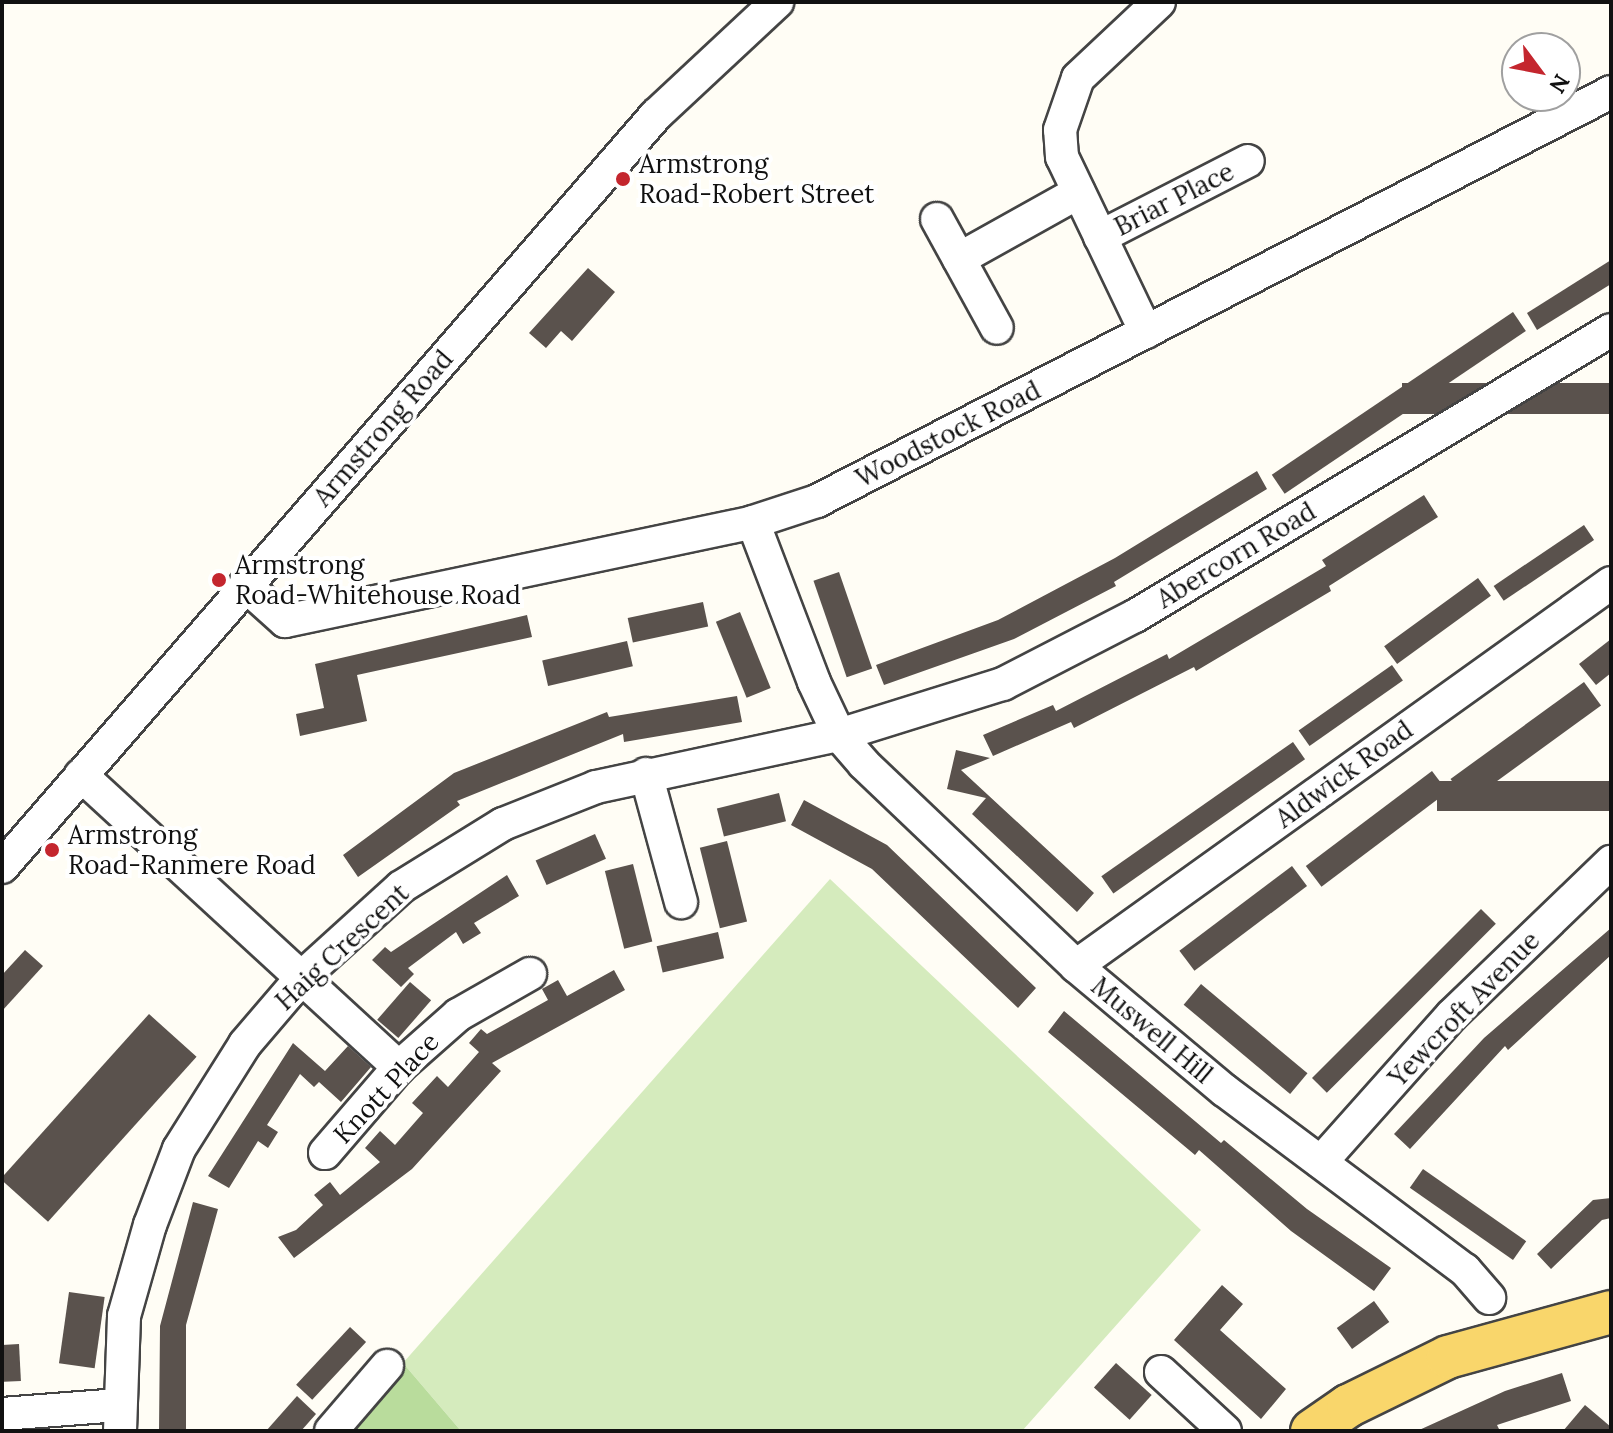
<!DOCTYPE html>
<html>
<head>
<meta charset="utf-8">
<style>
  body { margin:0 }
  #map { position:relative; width:1613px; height:1433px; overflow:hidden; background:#fffdf5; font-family:Lora,serif }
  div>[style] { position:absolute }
  .green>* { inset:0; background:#d5ebbd }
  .forest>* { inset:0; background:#b9dc9c }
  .building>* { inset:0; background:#5a524d; transform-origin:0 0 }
  .roads { filter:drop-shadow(2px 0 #444) drop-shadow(-2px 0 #444) drop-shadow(0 2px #444) drop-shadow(0 -2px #444) }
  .minor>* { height:32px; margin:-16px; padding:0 16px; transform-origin:16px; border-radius:16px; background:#fff }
  .major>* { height:42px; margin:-21px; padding:0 21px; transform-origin:21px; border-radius:21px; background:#f9d66b }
  .dots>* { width:22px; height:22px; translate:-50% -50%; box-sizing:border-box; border:4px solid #fff; border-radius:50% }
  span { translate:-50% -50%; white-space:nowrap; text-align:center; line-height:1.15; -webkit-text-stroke:8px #fff; paint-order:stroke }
  .poi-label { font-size:26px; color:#111 }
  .left { translate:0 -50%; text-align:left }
  .street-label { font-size:26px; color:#111 }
  .frame { position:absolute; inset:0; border:4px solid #111; pointer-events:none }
  .north { position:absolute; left:1501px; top:32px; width:80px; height:80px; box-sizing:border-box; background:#fff; border:2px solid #a0a0a0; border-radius:50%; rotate:122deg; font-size:22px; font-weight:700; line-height:32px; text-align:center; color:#111 }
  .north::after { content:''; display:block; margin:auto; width:28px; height:36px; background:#c4262e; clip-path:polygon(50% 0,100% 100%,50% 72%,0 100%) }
</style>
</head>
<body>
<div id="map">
  <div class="green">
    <div style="clip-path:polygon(830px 879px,1201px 1230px,1022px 1431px,461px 1431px,403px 1363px)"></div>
  </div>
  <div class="forest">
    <div style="clip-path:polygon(403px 1363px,461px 1431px,344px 1431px)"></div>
  </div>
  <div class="building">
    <div style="clip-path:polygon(1611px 260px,1611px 284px,1537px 330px,1527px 313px)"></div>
    <div style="clip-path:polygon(588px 268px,615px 292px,572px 341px,561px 331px,546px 348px,529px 333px)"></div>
    <div style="left:1513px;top:312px;width:23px;height:291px;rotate:56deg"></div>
    <div style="left:1611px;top:383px;width:31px;height:209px;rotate:90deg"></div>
    <div style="clip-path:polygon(1257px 471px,1267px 489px,1114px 582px,1116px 586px,1014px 639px,884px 685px,876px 665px,998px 620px,1115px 558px)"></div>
    <div style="clip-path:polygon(1424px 495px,1438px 517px,1329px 586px,1331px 591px,1196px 671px,1194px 667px,1074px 728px,1071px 722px,993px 756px,983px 735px,1053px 705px,1056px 711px,1167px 654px,1169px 659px,1326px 566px,1322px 560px)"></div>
    <div style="left:1584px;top:525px;width:18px;height:109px;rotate:56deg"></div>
    <div style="left:839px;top:572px;width:102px;height:27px;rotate:71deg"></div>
    <div style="left:1478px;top:578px;width:22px;height:116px;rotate:54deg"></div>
    <div style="left:703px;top:602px;width:25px;height:77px;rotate:78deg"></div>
    <div style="left:740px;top:612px;width:82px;height:26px;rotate:68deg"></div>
    <div style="clip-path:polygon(527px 615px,532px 637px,357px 675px,367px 721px,300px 736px,296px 714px,324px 708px,315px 664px)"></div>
    <div style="clip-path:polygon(1611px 639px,1611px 673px,1596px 685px,1579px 664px)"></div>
    <div style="left:627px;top:641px;width:26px;height:87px;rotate:77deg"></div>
    <div style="left:1392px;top:665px;width:19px;height:114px;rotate:55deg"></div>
    <div style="left:1584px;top:682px;width:29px;height:165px;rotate:54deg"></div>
    <div style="clip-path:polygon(737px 696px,742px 722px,624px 742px,623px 734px,457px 801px,460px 805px,358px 877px,343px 855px,454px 773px,607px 712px,609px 717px)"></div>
    <div style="left:1293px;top:742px;width:21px;height:234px;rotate:55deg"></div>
    <div style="clip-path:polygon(956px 750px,990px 758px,961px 770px,1094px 893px,1077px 912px,972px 814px,986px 798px,947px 789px)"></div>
    <div style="left:1432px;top:771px;width:26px;height:158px;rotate:53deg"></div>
    <div style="left:1611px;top:781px;width:30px;height:174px;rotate:90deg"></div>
    <div style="left:779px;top:793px;width:29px;height:64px;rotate:76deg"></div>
    <div style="clip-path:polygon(804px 800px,887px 845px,1036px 988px,1018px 1008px,872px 869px,791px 825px)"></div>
    <div style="left:595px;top:834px;width:27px;height:65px;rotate:66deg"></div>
    <div style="left:727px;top:841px;width:83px;height:28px;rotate:76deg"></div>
    <div style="left:633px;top:864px;width:80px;height:29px;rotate:76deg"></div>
    <div style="left:1292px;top:866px;width:25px;height:141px;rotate:53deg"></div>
    <div style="clip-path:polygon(507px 875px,519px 896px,474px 923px,481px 933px,463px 944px,456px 932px,408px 968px,414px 974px,401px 987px,372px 960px,385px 947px,391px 952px)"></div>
    <div style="left:1481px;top:909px;width:21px;height:239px;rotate:45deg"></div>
    <div style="clip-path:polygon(1611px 928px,1611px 955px,1508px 1050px,1505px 1046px,1410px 1149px,1394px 1134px,1484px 1038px)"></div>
    <div style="left:718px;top:932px;width:27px;height:63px;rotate:77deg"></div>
    <div style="clip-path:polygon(25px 950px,43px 966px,2px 1011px,2px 975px)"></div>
    <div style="clip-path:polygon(614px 970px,625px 990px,492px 1063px,501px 1071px,412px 1169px,294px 1258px,278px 1237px,296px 1230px,323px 1205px,314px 1195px,330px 1182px,340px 1195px,380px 1162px,365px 1148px,380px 1131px,395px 1145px,423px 1113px,412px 1103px,437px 1076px,448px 1087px,479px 1052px,469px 1043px,481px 1029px,487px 1034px,548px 1000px,542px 989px,558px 980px,567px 996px)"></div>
    <div style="left:410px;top:982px;width:28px;height:50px;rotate:41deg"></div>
    <div style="left:1201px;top:984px;width:139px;height:27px;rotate:40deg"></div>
    <div style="clip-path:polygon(1064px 1011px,1221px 1143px,1224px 1140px,1307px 1209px,1391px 1268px,1374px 1291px,1291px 1231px,1199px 1150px,1195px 1155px,1048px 1032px)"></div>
    <div style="left:149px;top:1014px;width:64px;height:222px;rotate:42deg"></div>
    <div style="clip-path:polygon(293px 1043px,325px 1071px,348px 1046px,371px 1067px,341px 1102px,319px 1082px,314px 1087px,300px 1074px,267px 1125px,278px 1132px,268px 1148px,258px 1141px,229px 1188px,208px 1176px)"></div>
    <div style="left:1423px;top:1169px;width:126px;height:23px;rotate:35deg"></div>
    <div style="clip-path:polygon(1611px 1198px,1611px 1218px,1602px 1220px,1551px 1269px,1537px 1254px,1593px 1200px)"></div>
    <div style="clip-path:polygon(193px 1202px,218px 1209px,186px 1325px,186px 1431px,159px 1431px,160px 1326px)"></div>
    <div style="clip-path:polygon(1222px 1285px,1243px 1304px,1220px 1330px,1286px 1389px,1261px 1419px,1174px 1340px)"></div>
    <div style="left:69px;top:1292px;width:36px;height:72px;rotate:8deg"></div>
    <div style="left:1374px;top:1301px;width:26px;height:46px;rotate:54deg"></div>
    <div style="left:350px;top:1327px;width:22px;height:79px;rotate:43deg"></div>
    <div style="left:19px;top:1344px;width:37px;height:17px;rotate:87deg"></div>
    <div style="left:1116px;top:1363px;width:48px;height:33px;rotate:42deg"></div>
    <div style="clip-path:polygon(1562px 1373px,1571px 1401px,1497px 1425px,1500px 1431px,1417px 1431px,1505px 1391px)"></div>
    <div style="clip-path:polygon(297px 1396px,316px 1414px,301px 1431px,266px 1431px)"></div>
    <div style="clip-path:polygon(1585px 1405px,1611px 1427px,1611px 1431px,1563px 1431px)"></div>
  </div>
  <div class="roads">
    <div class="minor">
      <div style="left:937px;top:219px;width:124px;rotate:61.2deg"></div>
      <div style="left:1100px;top:237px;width:166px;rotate:-27.2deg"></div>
      <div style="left:959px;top:259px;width:137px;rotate:-29.2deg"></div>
      <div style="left:1146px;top:332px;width:194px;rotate:-115.6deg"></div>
      <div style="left:1062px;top:157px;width:27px;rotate:-94deg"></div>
      <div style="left:1060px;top:130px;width:55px;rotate:-70.9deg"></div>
      <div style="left:1078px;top:78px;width:111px;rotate:-43.2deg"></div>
      <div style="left:753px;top:522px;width:171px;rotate:69.1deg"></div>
      <div style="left:814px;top:682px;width:59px;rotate:64.7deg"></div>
      <div style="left:839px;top:735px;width:38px;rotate:49deg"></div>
      <div style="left:864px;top:764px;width:293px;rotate:43.6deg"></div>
      <div style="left:1076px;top:966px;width:193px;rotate:40deg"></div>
      <div style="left:1224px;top:1090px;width:301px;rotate:36.8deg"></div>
      <div style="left:1465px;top:1270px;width:37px;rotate:49deg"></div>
      <div style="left:245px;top:585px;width:54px;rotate:42deg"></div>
      <div style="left:285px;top:621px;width:478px;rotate:-11.9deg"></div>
      <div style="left:753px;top:522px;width:67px;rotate:-18.2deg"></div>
      <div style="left:817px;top:501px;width:893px;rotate:-27.25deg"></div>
      <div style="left:646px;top:774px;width:133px;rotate:74.7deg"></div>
      <div style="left:81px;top:775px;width:432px;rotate:42.6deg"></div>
      <div style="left:2px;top:867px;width:997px;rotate:-48.99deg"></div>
      <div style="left:656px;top:115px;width:166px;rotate:-43deg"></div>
      <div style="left:1076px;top:966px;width:658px;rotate:-35.6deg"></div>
      <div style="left:325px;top:1153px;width:113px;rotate:-49.3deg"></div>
      <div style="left:399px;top:1067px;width:79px;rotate:-41.4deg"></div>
      <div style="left:458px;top:1015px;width:83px;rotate:-29.7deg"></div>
      <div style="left:1321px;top:1162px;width:197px;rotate:-48.3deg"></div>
      <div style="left:1452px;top:1015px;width:221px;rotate:-43.9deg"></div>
      <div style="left:1161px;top:1372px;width:87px;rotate:42.7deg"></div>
      <div style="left:2px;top:1414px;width:116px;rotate:-4.4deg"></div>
      <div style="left:120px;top:1431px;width:115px;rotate:-88deg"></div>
      <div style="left:124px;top:1316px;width:95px;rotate:-74.1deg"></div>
      <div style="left:150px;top:1225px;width:81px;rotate:-69.1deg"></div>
      <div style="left:179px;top:1149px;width:124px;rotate:-57.8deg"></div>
      <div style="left:245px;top:1044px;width:89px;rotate:-49.5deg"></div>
      <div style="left:303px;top:976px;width:132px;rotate:-42.2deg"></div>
      <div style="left:401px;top:887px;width:120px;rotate:-31.7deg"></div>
      <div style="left:503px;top:824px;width:100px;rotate:-21.7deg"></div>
      <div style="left:596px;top:787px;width:249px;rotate:-12.1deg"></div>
      <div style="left:839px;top:735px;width:172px;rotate:-17.3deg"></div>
      <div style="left:1003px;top:684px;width:148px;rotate:-27.3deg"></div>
      <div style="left:1135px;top:616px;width:555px;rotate:-31deg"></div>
      <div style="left:331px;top:1431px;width:86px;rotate:-49.3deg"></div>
    </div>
    <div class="major">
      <div style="left:1312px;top:1431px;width:44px;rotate:-34.8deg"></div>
      <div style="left:1348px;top:1406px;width:111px;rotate:-26.1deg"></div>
      <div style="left:1448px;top:1357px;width:169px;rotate:-15.4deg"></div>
    </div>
  </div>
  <div class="dots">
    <div style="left:623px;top:179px;background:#c4262e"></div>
    <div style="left:219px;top:580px;background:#c4262e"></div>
    <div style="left:52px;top:850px;background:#c4262e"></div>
  </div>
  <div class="poi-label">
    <span class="left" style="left:639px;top:179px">Armstrong<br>Road-Robert Street</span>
    <span class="left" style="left:235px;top:580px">Armstrong<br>Road-Whitehouse Road</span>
    <span class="left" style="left:68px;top:850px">Armstrong<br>Road-Ranmere Road</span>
  </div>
  <div class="street-label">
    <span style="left:1174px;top:199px;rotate:-27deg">Briar Place</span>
    <span style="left:383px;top:428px;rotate:-49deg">Armstrong Road</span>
    <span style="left:948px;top:434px;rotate:-27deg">Woodstock Road</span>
    <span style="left:1236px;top:555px;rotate:-31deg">Abercorn Road</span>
    <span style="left:1344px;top:774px;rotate:-36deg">Aldwick Road</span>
    <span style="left:342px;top:947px;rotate:-43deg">Haig Crescent</span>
    <span style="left:1464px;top:1009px;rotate:-46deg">Yewcroft Avenue</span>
    <span style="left:1152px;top:1030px;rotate:40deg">Muswell Hill</span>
    <span style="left:386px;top:1088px;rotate:-47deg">Knott Place</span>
  </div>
  <div class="frame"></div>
  <div class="north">N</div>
</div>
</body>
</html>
